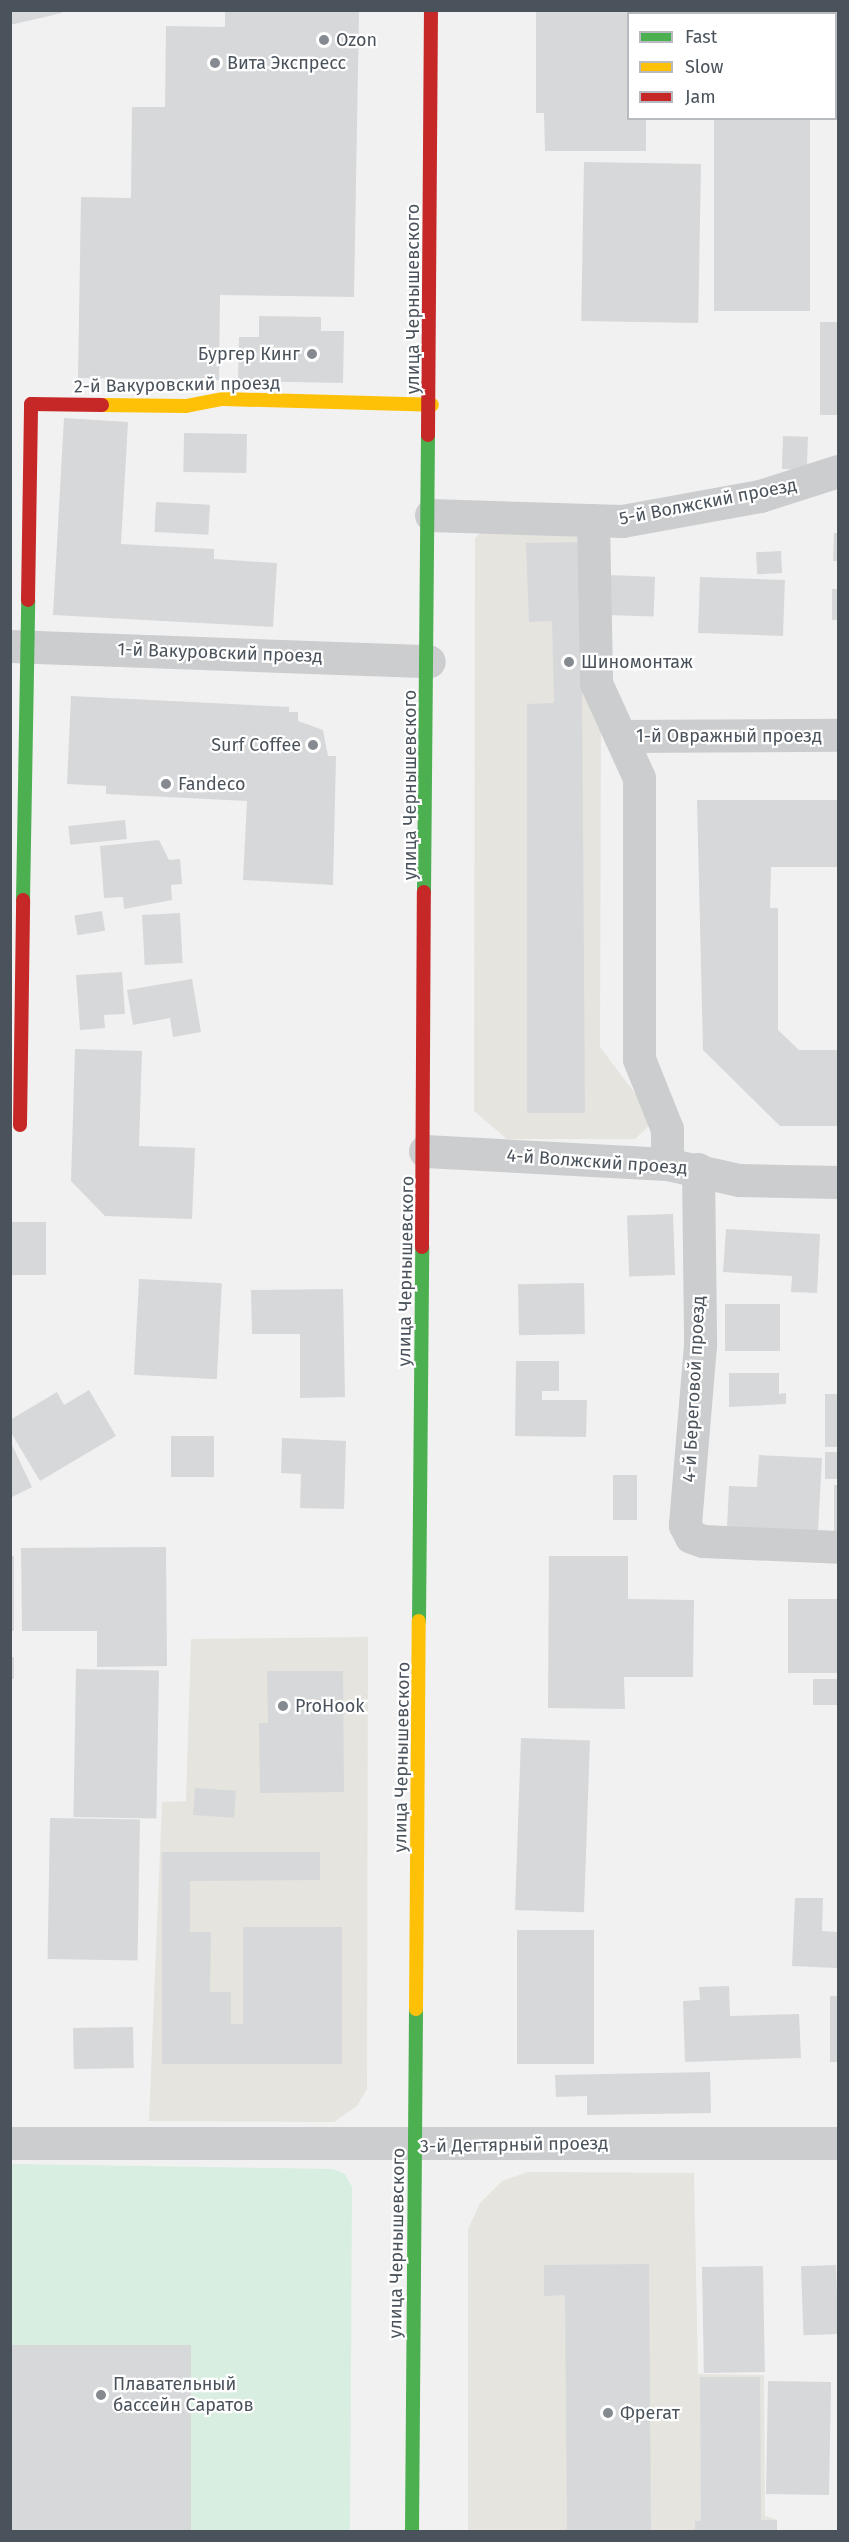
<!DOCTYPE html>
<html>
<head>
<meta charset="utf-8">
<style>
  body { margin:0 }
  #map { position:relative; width:849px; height:2542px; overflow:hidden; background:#f1f1f1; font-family:"Fira Sans",sans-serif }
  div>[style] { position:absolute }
  .commercial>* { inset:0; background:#e5e4df }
  .green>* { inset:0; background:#d8eee0 }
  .building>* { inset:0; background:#d7d8da; transform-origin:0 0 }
  .street>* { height:33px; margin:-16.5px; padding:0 16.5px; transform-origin:16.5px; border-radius:16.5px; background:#cbcdcf }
  .fast>* { height:14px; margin:-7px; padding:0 7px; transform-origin:7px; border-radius:7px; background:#4caf50 }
  .slow>* { height:14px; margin:-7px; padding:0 7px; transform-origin:7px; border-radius:7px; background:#ffc107 }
  .jam>* { height:14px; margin:-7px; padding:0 7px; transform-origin:7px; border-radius:7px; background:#c62828 }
  .dots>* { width:16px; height:16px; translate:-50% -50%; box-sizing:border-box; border:3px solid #fff; border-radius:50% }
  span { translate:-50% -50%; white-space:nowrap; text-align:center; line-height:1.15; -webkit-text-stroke:4.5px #fff; paint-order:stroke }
  .poi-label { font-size:18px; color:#4a535c }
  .left { translate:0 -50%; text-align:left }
  .right { translate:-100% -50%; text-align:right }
  .street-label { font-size:18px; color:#4a535c }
  .frame { position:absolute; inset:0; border:12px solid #4a535c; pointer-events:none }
  .legend { position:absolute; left:627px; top:12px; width:210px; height:108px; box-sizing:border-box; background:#fff; border:2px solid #b7babe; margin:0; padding:8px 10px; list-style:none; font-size:18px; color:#4a535c }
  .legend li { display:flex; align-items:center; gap:12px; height:30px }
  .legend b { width:30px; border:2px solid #b7babe }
</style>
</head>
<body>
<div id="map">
  <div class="commercial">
    <div style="clip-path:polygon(483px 531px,580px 531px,601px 717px,600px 1047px,643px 1104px,649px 1126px,635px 1139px,507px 1139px,474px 1111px,475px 538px)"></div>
    <div style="clip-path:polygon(368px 1637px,367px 2089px,357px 2106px,334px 2122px,149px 2121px,162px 1802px,186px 1801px,191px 1639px)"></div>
    <div style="clip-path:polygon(528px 2172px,694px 2173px,698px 2374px,764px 2375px,765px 2516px,777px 2520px,777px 2531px,468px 2532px,468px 2229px,480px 2203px,502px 2181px)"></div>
  </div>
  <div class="green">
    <div style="clip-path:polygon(11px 2164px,333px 2169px,345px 2174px,352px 2187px,350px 2531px,11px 2532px)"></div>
  </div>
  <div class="building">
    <div style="clip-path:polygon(10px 10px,62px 10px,62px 13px,10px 25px)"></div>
    <div style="clip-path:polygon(225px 10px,359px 12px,354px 297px,220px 295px,219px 380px,78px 378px,81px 197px,131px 198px,132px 107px,165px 107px,166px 26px,225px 27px)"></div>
    <div style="clip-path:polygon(536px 10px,646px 10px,628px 14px,628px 118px,646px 118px,646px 151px,545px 151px,544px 113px,536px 113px)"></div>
    <div style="left:714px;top:118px;width:96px;height:193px"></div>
    <div style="left:584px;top:162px;width:117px;height:159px;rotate:1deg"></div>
    <div style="clip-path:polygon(259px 316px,321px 317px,321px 331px,344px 331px,343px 383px,238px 381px,239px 337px,259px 337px)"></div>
    <div style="left:820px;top:322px;width:18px;height:93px"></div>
    <div style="clip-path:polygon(64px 418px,128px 422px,121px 544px,214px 549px,214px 559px,277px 563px,273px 627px,53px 615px)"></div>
    <div style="left:184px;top:433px;width:63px;height:39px;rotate:1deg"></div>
    <div style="left:783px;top:436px;width:25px;height:33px;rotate:2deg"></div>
    <div style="left:156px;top:502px;width:54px;height:30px;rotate:3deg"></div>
    <div style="clip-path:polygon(834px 533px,838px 533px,838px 561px,833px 561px)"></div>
    <div style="clip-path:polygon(581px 542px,585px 1113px,527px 1113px,527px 704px,554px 703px,552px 621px,529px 622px,526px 543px)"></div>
    <div style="left:781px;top:551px;width:22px;height:25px;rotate:87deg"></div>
    <div style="left:608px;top:575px;width:47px;height:40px;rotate:2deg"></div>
    <div style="left:700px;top:577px;width:85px;height:56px;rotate:2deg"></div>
    <div style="left:832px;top:589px;width:6px;height:31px"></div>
    <div style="clip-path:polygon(71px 696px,289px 707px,289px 712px,298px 712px,298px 721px,323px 730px,328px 756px,336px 756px,333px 885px,243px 880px,247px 801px,106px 794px,106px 786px,67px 784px)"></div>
    <div style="clip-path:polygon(697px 800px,838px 800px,838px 867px,771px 867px,770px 908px,778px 908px,778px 1030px,799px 1050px,838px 1050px,838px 1126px,780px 1126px,703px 1050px)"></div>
    <div style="left:125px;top:820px;width:19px;height:57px;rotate:84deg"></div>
    <div style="clip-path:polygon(159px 840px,169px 860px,180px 859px,182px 884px,171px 885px,172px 900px,124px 909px,123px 897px,104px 898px,100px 846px)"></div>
    <div style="left:102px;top:911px;width:20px;height:28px;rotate:81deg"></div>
    <div style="left:180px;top:913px;width:50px;height:38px;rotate:87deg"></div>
    <div style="clip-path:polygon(122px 972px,125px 1014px,104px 1015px,105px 1028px,80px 1030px,76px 975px)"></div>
    <div style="clip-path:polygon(192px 979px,201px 1032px,173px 1037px,170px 1018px,133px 1025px,127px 990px)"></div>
    <div style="clip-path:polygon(75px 1049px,142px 1051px,139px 1146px,195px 1148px,192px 1219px,105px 1216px,71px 1181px)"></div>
    <div style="left:673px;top:1214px;width:61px;height:46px;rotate:88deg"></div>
    <div style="left:10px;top:1222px;width:36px;height:53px"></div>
    <div style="clip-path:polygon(726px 1229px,820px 1234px,817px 1293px,791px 1292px,792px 1276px,723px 1272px)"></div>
    <div style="left:139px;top:1279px;width:83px;height:96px;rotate:3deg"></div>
    <div style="left:584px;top:1283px;width:51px;height:66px;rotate:89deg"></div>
    <div style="clip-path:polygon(343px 1289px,345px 1397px,300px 1398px,300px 1334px,252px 1334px,251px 1290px)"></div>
    <div style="left:725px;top:1304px;width:55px;height:47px"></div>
    <div style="clip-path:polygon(516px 1361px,559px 1361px,559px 1391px,542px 1391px,542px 1400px,587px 1400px,586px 1437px,515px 1436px)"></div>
    <div style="clip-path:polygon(729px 1373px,779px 1373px,779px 1394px,786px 1393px,786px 1404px,729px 1407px)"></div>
    <div style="clip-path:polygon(89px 1390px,116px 1436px,40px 1481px,10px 1431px,10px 1420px,57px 1392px,64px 1405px)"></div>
    <div style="left:825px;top:1394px;width:13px;height:53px"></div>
    <div style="left:171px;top:1436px;width:43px;height:41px"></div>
    <div style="clip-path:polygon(282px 1438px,346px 1441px,344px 1509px,300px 1508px,301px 1474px,281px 1473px)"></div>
    <div style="clip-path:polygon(10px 1441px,32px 1487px,10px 1498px)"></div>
    <div style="left:838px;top:1452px;width:27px;height:13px;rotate:90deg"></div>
    <div style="clip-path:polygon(759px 1455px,822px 1458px,818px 1531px,727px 1527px,729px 1486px,757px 1487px)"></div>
    <div style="left:613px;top:1475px;width:24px;height:45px"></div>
    <div style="left:834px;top:1485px;width:4px;height:47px"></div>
    <div style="clip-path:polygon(166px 1547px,167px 1666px,97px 1667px,97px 1631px,22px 1631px,21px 1548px)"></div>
    <div style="left:10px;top:1556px;width:4px;height:75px"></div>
    <div style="clip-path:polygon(549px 1556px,628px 1556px,628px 1599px,694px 1600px,693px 1677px,624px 1677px,625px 1709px,548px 1708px)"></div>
    <div style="left:838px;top:1599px;width:74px;height:50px;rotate:90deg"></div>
    <div style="left:10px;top:1657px;width:4px;height:22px"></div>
    <div style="left:76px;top:1669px;width:83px;height:148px;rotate:1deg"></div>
    <div style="clip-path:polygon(267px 1671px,343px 1671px,344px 1792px,260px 1793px,259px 1723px,268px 1723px)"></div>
    <div style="left:813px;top:1679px;width:25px;height:26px"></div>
    <div style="left:521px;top:1738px;width:69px;height:172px;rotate:2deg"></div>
    <div style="left:195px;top:1788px;width:41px;height:27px;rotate:4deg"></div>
    <div style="left:50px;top:1818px;width:90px;height:141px;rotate:1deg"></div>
    <div style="clip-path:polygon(162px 1852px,320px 1852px,320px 1880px,190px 1881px,190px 1932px,211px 1932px,210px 1992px,231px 1992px,231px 2024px,243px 2024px,243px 1927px,342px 1927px,342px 2064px,162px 2064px)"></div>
    <div style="clip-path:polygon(795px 1898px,823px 1898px,822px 1931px,838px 1932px,837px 1968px,792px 1966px)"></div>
    <div style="left:517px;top:1930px;width:77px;height:134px"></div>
    <div style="clip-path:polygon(729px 1986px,730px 2016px,799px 2014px,801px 2058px,685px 2062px,683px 2001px,700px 2000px,699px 1987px)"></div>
    <div style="left:830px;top:1996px;width:8px;height:66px"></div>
    <div style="left:133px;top:2027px;width:41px;height:60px;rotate:89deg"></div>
    <div style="clip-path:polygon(710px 2072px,711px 2113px,587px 2115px,587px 2096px,556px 2097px,555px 2075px)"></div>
    <div style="clip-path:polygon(649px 2264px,651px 2532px,567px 2532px,565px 2295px,544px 2296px,544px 2265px)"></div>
    <div style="left:836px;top:2265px;width:69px;height:35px;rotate:88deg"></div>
    <div style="left:763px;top:2266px;width:106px;height:61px;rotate:89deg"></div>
    <div style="left:10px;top:2345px;width:181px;height:187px"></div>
    <div style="clip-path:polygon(700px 2377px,760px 2377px,761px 2520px,777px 2520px,777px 2532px,695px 2532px,695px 2521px,701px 2521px)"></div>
    <div style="left:768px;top:2381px;width:63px;height:113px;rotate:1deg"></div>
  </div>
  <div class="street">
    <div style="left:431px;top:515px;width:191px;rotate:1.8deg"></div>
    <div style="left:622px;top:521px;width:140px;rotate:-10.3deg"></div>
    <div style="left:760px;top:496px;width:82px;rotate:-17.8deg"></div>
    <div style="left:593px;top:520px;width:163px;rotate:88.9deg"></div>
    <div style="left:596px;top:683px;width:104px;rotate:65.6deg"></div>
    <div style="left:639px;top:778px;width:281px;rotate:90deg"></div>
    <div style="left:639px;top:1059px;width:75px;rotate:68.2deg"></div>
    <div style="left:667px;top:1129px;width:35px;rotate:90deg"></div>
    <div style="left:10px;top:646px;width:419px;rotate:2.1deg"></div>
    <div style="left:620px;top:736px;width:218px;rotate:-0.3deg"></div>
    <div style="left:425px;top:1151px;width:242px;rotate:3.1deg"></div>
    <div style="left:667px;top:1164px;width:74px;rotate:12.5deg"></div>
    <div style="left:739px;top:1180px;width:99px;rotate:1.2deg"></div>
    <div style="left:698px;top:1169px;width:176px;rotate:89.3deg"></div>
    <div style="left:700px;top:1345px;width:181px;rotate:94.8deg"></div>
    <div style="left:685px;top:1525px;width:13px;rotate:63deg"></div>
    <div style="left:691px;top:1537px;width:13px;rotate:18deg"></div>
    <div style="left:703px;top:1541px;width:135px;rotate:2.5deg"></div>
    <div style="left:10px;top:2143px;width:828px"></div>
  </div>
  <div class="fast">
    <div style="left:424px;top:892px;width:457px;rotate:-89.5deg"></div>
    <div style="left:23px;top:900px;width:300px;rotate:-89deg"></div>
    <div style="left:419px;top:1621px;width:374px;rotate:-89.5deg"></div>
    <div style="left:412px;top:2532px;width:523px;rotate:-89.56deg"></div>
  </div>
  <div class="slow">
    <div style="left:102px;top:405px;width:84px;rotate:0.7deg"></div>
    <div style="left:186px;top:406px;width:38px;rotate:-11deg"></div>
    <div style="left:223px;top:399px;width:209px;rotate:1.6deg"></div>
    <div style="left:416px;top:2009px;width:388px;rotate:-89.6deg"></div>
  </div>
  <div class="jam">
    <div style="left:428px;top:435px;width:425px;rotate:-89.6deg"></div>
    <div style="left:28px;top:600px;width:196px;rotate:-89.1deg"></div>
    <div style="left:31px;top:404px;width:71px;rotate:0.8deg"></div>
    <div style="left:20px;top:1125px;width:225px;rotate:-89.2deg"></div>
    <div style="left:422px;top:1247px;width:355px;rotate:-89.7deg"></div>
  </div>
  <div class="dots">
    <div style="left:324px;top:40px;background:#848a90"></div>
    <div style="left:215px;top:63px;background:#848a90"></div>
    <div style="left:312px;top:354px;background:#848a90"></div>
    <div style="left:569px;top:662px;background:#848a90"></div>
    <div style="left:313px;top:745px;background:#848a90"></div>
    <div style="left:166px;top:784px;background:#848a90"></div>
    <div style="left:283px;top:1706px;background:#848a90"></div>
    <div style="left:101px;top:2395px;background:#848a90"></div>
    <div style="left:608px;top:2413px;background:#848a90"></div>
  </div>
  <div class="poi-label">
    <span class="left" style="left:336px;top:40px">Ozon</span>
    <span class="left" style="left:227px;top:63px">Вита Экспресс</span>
    <span class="right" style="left:300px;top:354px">Бургер Кинг</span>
    <span class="left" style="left:581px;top:662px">Шиномонтаж</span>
    <span class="right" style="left:301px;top:745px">Surf Coffee</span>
    <span class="left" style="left:178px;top:784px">Fandeco</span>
    <span class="left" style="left:295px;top:1706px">ProHook</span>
    <span class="left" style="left:113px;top:2395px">Плавательный<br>бассейн Саратов</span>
    <span class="left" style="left:620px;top:2413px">Фрегат</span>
  </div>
  <div class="street-label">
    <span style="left:413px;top:299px;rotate:-90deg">улица Чернышевского</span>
    <span style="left:177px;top:385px;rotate:-1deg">2-й Вакуровский проезд</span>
    <span style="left:708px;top:502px;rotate:-11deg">5-й Волжский проезд</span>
    <span style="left:220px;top:653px;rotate:2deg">1-й Вакуровский проезд</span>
    <span style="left:729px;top:736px">1-й Овражный проезд</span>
    <span style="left:410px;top:785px;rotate:-90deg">улица Чернышевского</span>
    <span style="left:597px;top:1162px;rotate:4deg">4-й Волжский проезд</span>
    <span style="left:406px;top:1271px;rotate:-89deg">улица Чернышевского</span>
    <span style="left:694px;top:1389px;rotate:-87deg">4-й Береговой проезд</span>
    <span style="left:402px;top:1757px;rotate:-89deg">улица Чернышевского</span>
    <span style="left:514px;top:2145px;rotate:-1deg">3-й Дегтярный проезд</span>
    <span style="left:397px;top:2243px;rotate:-89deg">улица Чернышевского</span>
  </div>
  <div class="frame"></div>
  <ul class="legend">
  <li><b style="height:8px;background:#4caf50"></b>Fast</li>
  <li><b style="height:8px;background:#ffc107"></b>Slow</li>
  <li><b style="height:8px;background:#c62828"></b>Jam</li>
  </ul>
</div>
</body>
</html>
